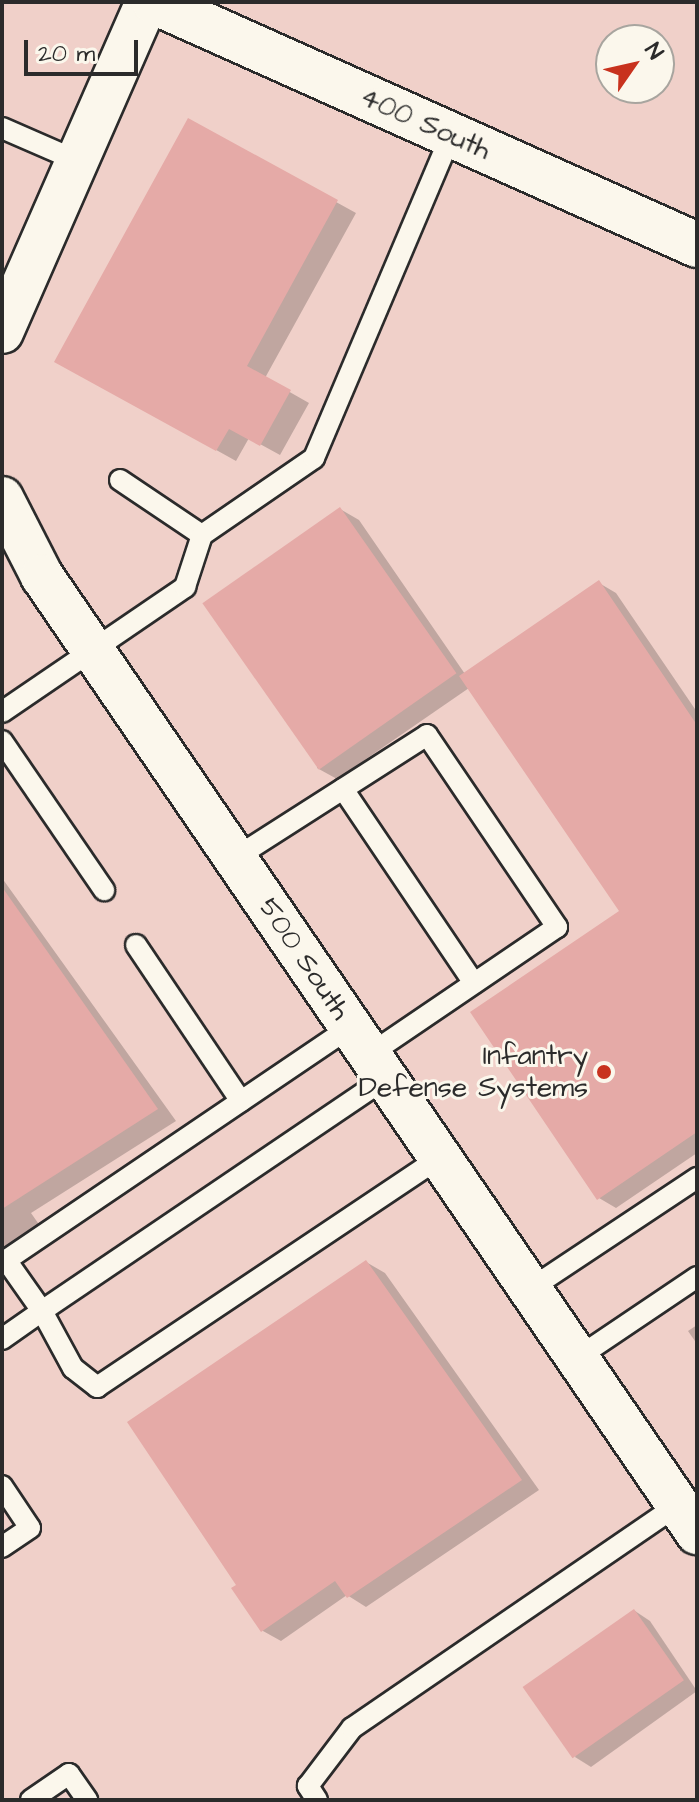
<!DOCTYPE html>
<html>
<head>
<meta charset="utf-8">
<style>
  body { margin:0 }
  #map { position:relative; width:699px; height:1802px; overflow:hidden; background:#f4e0d7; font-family:"Architects Daughter",sans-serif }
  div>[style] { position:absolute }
  .built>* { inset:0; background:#f0d0c9 }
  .shadow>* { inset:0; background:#0003 }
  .building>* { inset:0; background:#e5aaa7; transform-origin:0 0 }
  .roads { filter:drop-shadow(2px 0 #2b2b2b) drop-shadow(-2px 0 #2b2b2b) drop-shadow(0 2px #2b2b2b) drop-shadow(0 -2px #2b2b2b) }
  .service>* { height:20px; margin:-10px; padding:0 10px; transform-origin:10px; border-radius:10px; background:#fbf7ec }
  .minor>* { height:42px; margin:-21px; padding:0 21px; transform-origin:21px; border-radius:21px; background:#fbf7ec }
  .tertiary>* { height:44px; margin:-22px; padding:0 22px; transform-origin:22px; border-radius:22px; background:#fbf7ec }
  .dots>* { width:22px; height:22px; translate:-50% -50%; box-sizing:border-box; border:4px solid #fbf7ec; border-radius:50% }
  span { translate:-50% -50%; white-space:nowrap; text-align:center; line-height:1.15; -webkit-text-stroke:6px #fbf7ec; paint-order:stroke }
  .street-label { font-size:28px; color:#2b2b2b }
  .poi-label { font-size:28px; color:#2b2b2b }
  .right { translate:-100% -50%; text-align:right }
  .frame { position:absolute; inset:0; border:4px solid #2b2b2b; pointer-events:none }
  .north { position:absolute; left:595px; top:24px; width:80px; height:80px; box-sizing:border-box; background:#fbf7ec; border:2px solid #a8a59f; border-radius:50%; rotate:56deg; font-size:22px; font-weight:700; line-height:32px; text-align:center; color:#2b2b2b }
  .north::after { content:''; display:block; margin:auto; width:28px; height:36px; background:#c8321e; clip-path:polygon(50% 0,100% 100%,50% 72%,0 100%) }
  .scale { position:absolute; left:24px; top:40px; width:114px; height:36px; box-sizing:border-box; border:4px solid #2b2b2b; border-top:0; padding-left:10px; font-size:24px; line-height:28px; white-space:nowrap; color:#2b2b2b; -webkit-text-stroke:6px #fbf7ec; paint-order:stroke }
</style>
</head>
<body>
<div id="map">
  <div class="built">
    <div style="clip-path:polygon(evenodd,2px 2px,697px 2px,697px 1800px,2px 1800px,2px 2px,611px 40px,659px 40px,659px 88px,611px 88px,611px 40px)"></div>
  </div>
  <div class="shadow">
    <div style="clip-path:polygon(189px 121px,356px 213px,265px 378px,309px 403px,280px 455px,249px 438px,236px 461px,76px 372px)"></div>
    <div style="clip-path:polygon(340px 509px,359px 520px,465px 674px,599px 583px,616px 593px,697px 712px,697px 1153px,616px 1208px,599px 1198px,622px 912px,469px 688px,337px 779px,317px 768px)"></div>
    <div style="clip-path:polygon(2px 878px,176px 1121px,31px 1213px,45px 1233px,2px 1262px)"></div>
    <div style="clip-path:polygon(366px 1262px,385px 1273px,539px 1490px,366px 1607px,347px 1595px,281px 1641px,263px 1631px,239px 1585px)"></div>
    <div style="clip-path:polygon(697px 1325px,697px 1344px,688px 1331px)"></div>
    <div style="clip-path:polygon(635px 1611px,650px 1621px,697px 1691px,591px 1767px,575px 1757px)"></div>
  </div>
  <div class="building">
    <div style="clip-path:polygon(188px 118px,338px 200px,247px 366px,291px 390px,260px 446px,229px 429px,216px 451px,54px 362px)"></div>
    <div style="left:340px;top:507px;width:203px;height:168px;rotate:55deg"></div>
    <div style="clip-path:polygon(599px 580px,697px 725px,697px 1132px,597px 1200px,470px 1012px,619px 911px,459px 676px)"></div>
    <div style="clip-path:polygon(2px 887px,158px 1109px,2px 1209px)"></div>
    <div style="clip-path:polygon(366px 1260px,522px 1480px,347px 1598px,335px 1581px,261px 1632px,231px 1588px,236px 1585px,127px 1422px)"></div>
    <div style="left:634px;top:1609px;width:87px;height:136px;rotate:55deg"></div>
  </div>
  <div class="roads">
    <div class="service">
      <div style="left:2px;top:128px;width:83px;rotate:23.5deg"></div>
      <div style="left:120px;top:480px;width:99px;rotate:33.9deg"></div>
      <div style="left:202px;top:535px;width:136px;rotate:-34.5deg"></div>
      <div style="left:314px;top:458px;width:351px;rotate:-67deg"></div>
      <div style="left:2px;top:712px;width:222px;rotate:-34.3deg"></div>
      <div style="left:185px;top:587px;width:55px;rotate:-71.9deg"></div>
      <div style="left:2px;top:741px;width:181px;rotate:55.6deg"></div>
      <div style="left:343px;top:789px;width:234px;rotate:56deg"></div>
      <div style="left:235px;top:858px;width:228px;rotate:-32.6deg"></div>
      <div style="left:427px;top:735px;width:232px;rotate:55.9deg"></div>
      <div style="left:557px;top:927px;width:226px;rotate:145.8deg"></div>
      <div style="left:136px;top:945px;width:188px;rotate:56.1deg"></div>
      <div style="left:386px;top:1078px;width:415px;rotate:145.9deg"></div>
      <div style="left:42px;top:1311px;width:65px;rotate:61.5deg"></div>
      <div style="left:73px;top:1368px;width:31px;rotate:38deg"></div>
      <div style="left:97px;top:1387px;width:413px;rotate:-33.8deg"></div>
      <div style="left:2px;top:1263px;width:420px;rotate:-34.1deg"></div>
      <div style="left:530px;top:1289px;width:201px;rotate:-33.6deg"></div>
      <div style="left:2px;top:1339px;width:49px;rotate:-35deg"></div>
      <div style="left:42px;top:1311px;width:62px;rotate:-125.2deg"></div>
      <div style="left:577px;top:1358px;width:145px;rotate:-34deg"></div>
      <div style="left:2px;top:1486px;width:50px;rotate:56.3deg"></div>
      <div style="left:30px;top:1528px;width:34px;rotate:146deg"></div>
      <div style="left:31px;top:1800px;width:46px;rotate:-34.4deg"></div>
      <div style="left:69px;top:1774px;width:32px;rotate:55deg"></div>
      <div style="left:317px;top:1800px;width:17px;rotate:-123deg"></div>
      <div style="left:308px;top:1786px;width:73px;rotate:-52.8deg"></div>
      <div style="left:352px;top:1728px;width:395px;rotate:-34.4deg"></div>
    </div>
    <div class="minor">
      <div style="left:2px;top:332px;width:360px;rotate:-66.3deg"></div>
      <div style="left:2px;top:498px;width:88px;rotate:62.9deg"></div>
      <div style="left:42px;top:576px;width:1160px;rotate:55.61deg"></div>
    </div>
    <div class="tertiary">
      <div style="left:154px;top:2px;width:595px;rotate:24.11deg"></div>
    </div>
  </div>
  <div class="dots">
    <div style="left:604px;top:1072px;background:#c8321e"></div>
  </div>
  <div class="street-label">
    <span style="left:425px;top:124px;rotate:24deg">400 South</span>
    <span style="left:304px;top:959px;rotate:56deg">500 South</span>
  </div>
  <div class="poi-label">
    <span class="right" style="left:588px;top:1072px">Infantry<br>Defense Systems</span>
  </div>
  <div class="frame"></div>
  <div class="north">N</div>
  <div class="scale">20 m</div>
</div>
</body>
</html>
